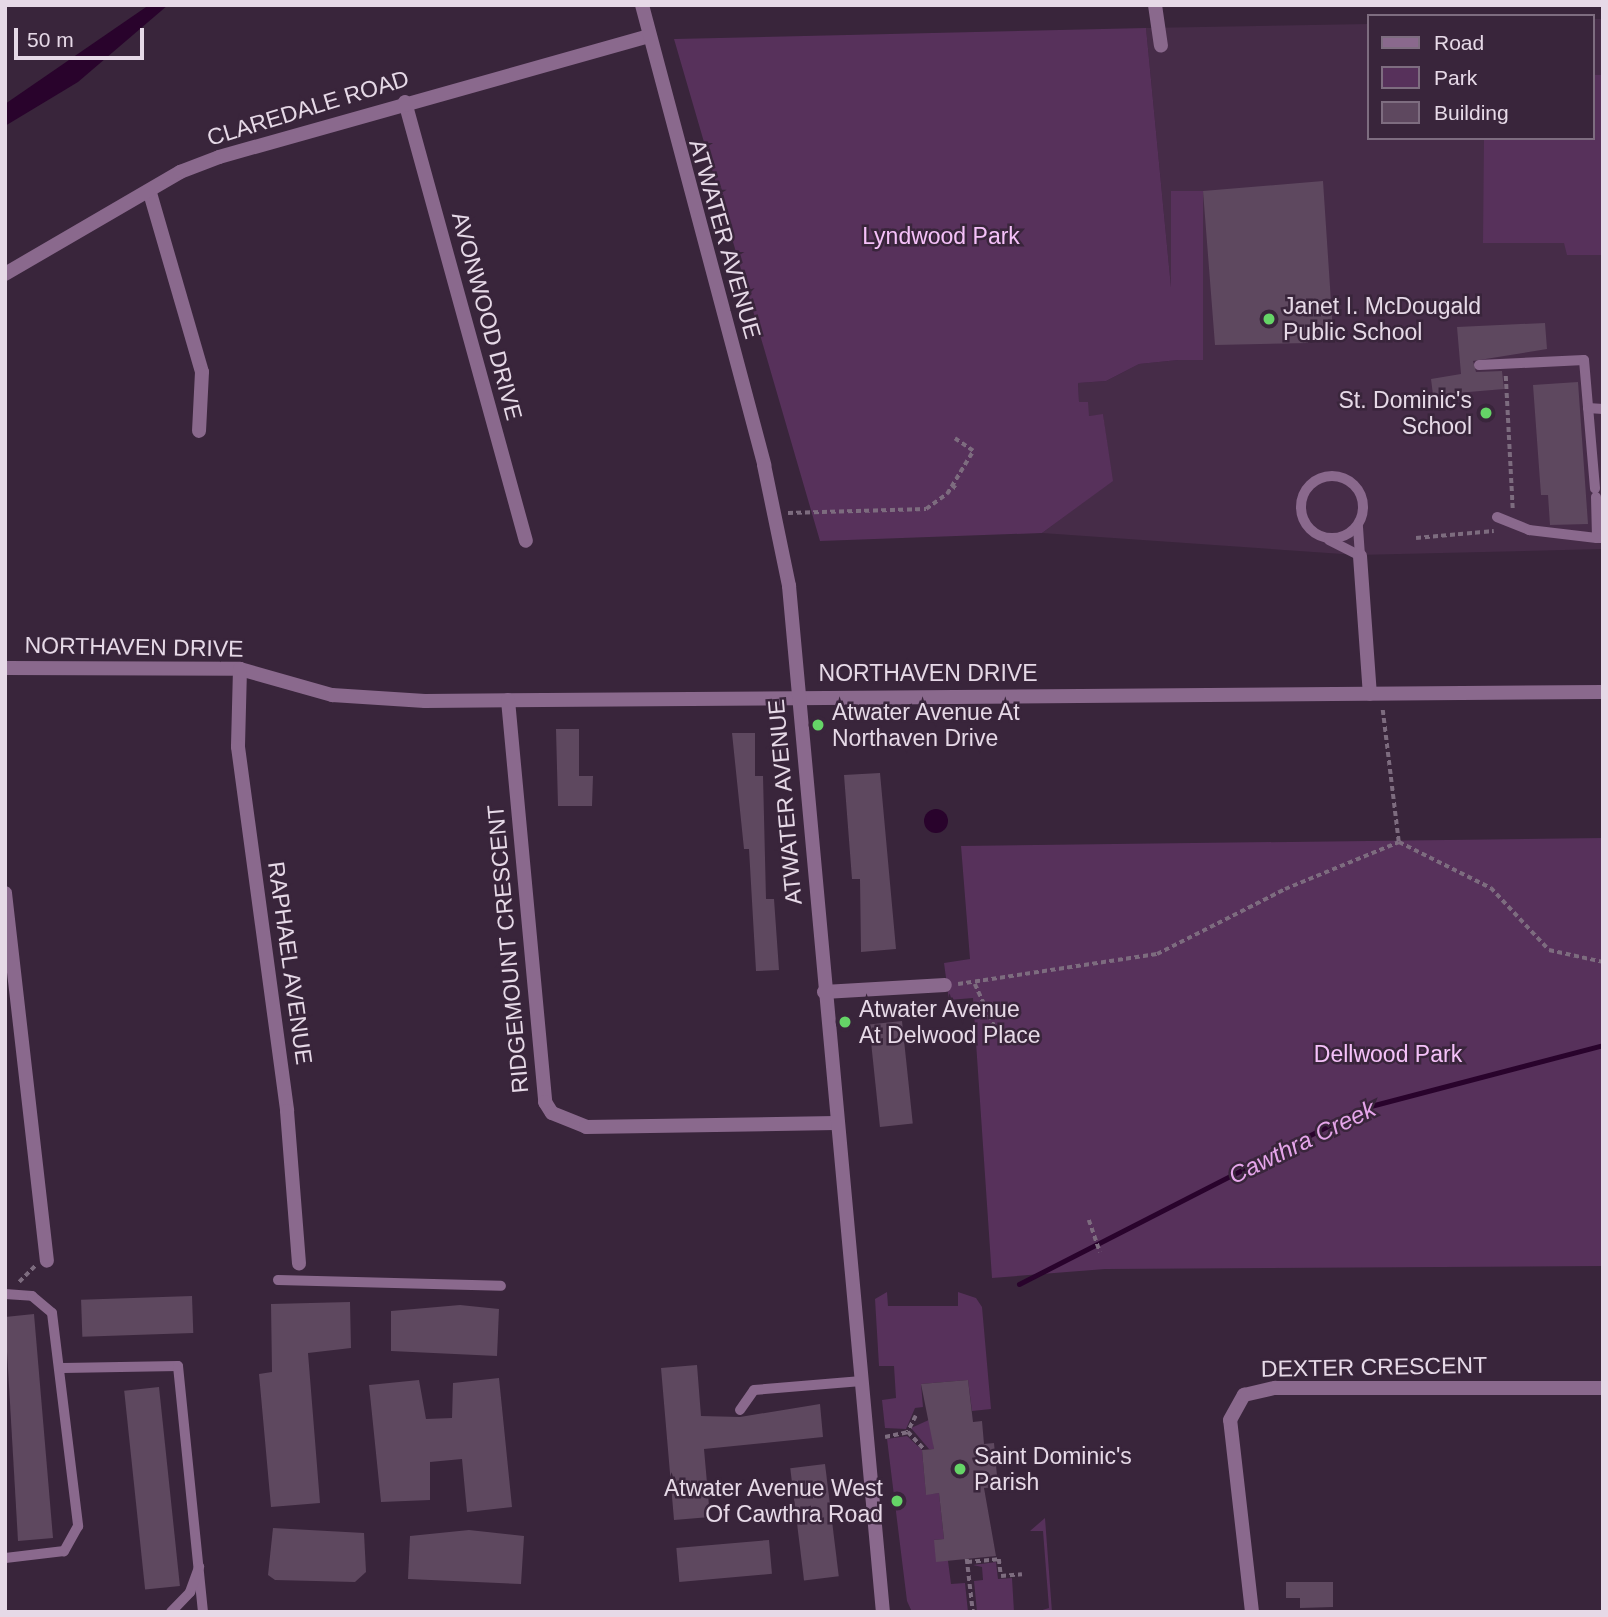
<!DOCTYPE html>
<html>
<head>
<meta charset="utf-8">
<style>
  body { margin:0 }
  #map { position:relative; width:1608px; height:1617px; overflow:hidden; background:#39253b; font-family:Arial,sans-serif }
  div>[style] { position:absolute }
  .built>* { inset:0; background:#462c48 }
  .green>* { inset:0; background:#57315b; transform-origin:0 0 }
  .water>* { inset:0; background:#29032c }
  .round { border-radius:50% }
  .stream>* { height:5px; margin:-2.5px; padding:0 2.5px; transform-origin:2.5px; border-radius:2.5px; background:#29032c }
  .building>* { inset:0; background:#5e485f; transform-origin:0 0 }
  .path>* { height:3.5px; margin-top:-1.75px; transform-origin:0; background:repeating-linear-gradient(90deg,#7d6c7f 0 5px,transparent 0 8.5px) }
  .service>* { height:10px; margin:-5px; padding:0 5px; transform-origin:5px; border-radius:5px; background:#8a698d }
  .service>.ring { margin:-5px; padding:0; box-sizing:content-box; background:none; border:10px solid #8a698d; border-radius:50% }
  .minor>* { height:14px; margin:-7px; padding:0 7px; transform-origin:7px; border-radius:7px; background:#8a698d }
  .tertiary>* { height:14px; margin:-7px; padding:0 7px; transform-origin:7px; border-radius:7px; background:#8a698d }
  .dots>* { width:19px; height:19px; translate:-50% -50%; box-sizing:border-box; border:4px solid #39253b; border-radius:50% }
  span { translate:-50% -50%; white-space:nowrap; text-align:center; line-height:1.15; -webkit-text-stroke:5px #39253b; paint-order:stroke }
  .street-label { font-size:23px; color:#e6d9e7 }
  .park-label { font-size:23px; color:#f5c1f9 }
  .poi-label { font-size:23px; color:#e6d9e7 }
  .left { translate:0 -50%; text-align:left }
  .right { translate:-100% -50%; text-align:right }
  .water-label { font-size:24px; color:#e5a5ea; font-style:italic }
  .frame { position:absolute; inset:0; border:7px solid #e6d9e7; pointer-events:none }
  .legend { position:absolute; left:1367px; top:14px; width:228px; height:126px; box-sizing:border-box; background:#39253b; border:2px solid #7e6d80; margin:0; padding:9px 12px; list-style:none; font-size:21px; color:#e6d9e7 }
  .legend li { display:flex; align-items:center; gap:14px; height:35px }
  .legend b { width:35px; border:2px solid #7e6d80 }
  .scale { position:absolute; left:14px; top:28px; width:130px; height:32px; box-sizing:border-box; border:4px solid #e6d9e7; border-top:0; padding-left:9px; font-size:21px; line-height:24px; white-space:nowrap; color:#e6d9e7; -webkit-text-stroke:5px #39253b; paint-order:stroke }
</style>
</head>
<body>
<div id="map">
  <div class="built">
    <div style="clip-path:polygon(1592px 19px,1603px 19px,1603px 549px,1357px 555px,1042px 533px,1112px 481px,1103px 415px,1089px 416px,1079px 403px,1078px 383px,1106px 381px,1139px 364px,1178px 360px,1146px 28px,1368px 24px,1368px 138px,1592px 138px)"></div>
  </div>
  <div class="green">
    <div style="clip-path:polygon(1146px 28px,1178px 360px,1139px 364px,1106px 381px,1078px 383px,1079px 402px,1088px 402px,1089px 416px,1103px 414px,1113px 481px,1042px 533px,820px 541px,674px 39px)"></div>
    <div style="clip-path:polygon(1592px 75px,1603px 75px,1603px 255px,1567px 255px,1564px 243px,1483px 243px,1484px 138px,1592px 138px)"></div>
    <div style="left:1171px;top:191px;width:32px;height:169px"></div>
    <div style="clip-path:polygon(1603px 838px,1603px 1266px,1105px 1269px,992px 1278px,973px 998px,949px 1000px,944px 963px,970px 959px,961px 846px)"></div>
    <div style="clip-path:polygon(887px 1292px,888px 1306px,958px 1306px,958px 1292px,976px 1298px,982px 1307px,991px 1409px,972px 1411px,968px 1380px,921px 1384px,923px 1407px,915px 1408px,906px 1429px,885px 1428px,882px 1400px,896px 1398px,894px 1366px,879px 1366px,875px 1299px)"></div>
    <div style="clip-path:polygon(931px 1419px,934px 1449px,929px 1449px,911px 1428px)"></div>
    <div style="clip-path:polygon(907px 1436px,922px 1450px,926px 1494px,939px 1493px,944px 1539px,934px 1540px,948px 1561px,951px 1584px,965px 1583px,968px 1612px,912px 1612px,907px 1601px,887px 1439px)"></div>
    <div style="clip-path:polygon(1045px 1518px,1052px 1612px,1036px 1612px,1049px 1608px,1043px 1531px,1030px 1531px)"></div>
    <div style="clip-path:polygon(996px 1562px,998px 1579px,1012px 1578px,1014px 1612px,977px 1612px,974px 1581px,983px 1580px,982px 1567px,973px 1565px)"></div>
  </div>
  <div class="water">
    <div style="clip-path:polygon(149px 5px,168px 5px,78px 82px,5px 126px,5px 104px)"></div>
    <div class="round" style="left:924px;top:809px;width:24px;height:24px"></div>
  </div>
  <div class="stream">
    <div style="left:1019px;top:1284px;width:386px;rotate:-27.1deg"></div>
    <div style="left:1363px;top:1108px;width:248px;rotate:-14.7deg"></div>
  </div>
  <div class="building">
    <div style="clip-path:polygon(1323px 181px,1333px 332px,1307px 334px,1308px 343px,1215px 345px,1203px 191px)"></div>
    <div style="clip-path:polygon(1545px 323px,1547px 349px,1473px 361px,1476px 372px,1502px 371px,1504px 389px,1433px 395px,1431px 379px,1461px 374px,1457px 327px)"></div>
    <div style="clip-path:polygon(1578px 382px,1588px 524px,1550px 525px,1548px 495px,1541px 495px,1533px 385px)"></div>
    <div style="clip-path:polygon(556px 729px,579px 729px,579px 776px,593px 776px,592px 806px,558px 806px)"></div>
    <div style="clip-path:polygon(732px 733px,755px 733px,755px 776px,763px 776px,766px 899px,774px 899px,779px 970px,756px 971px,749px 849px,744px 849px)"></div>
    <div style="clip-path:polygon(880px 773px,896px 949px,861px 952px,860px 879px,852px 879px,844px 775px)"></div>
    <div style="left:902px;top:1021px;width:103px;height:33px;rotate:84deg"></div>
    <div style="left:192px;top:1296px;width:37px;height:111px;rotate:88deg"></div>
    <div style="clip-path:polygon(350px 1302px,351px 1348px,308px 1353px,320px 1503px,271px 1507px,259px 1374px,272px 1372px,271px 1304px)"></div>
    <div style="clip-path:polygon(460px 1305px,499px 1309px,497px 1356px,391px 1351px,391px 1311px)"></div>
    <div style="clip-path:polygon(34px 1314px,53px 1538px,18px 1541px,5px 1317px)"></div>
    <div style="clip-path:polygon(697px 1365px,701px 1416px,740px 1417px,820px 1404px,823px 1437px,704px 1449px,710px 1517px,674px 1520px,661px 1368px)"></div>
    <div style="clip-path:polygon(499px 1378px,512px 1507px,467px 1512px,462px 1459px,430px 1462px,430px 1500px,381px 1502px,369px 1385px,419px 1380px,426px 1419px,452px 1418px,453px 1383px)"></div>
    <div style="clip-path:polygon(968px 1380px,973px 1422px,982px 1421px,984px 1444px,994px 1443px,998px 1487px,984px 1488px,996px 1556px,936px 1562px,934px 1540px,944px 1539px,939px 1493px,926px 1495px,922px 1450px,934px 1449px,921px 1384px)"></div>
    <div style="left:159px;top:1387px;width:200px;height:35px;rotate:84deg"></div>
    <div style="left:825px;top:1464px;width:113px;height:35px;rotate:83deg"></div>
    <div style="clip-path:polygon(273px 1528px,364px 1533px,366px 1572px,355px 1582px,275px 1580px,268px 1575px)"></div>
    <div style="clip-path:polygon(469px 1530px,524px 1536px,521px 1584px,408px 1579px,410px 1536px)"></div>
    <div style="left:769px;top:1540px;width:34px;height:93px;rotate:85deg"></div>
    <div style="clip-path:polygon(1286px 1582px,1333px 1582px,1333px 1607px,1300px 1608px,1300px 1598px,1286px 1598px)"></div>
  </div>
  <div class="path">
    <div style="left:1506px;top:376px;width:135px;rotate:87deg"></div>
    <div style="left:952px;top:485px;width:8px;rotate:40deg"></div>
    <div style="left:788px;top:513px;width:138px;rotate:-1.7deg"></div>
    <div style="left:926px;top:509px;width:26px;rotate:-36deg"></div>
    <div style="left:947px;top:494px;width:50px;rotate:-58.8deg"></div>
    <div style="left:973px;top:451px;width:22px;rotate:-146deg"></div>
    <div style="left:1416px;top:538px;width:78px;rotate:-5.1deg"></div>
    <div style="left:1383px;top:710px;width:133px;rotate:83.1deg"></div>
    <div style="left:958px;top:984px;width:201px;rotate:-8.6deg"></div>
    <div style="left:1157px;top:954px;width:144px;rotate:-26.9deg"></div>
    <div style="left:1285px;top:889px;width:123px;rotate:-22.4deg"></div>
    <div style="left:1399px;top:842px;width:103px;rotate:26.6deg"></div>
    <div style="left:1491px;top:888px;width:85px;rotate:46.9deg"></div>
    <div style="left:1549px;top:950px;width:55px;rotate:12.5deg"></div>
    <div style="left:975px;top:984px;width:63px;rotate:65.5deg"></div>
    <div style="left:1089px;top:1220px;width:34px;rotate:71deg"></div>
    <div style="left:19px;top:1282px;width:23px;rotate:-45deg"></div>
    <div style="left:916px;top:1416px;width:18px;rotate:117deg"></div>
    <div style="left:908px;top:1432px;width:25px;rotate:47deg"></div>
    <div style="left:885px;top:1437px;width:24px;rotate:-12deg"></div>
    <div style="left:967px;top:1559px;width:53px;rotate:83.5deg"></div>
    <div style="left:967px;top:1562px;width:32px;rotate:-5deg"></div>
    <div style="left:999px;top:1559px;width:17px;rotate:83deg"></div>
    <div style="left:1001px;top:1576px;width:21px;rotate:-5deg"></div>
  </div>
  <div class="service">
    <div style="left:1479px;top:365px;width:105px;rotate:-2.7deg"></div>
    <div style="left:1584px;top:360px;width:129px;rotate:85.1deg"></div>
    <div style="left:1588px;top:408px;width:15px;rotate:4deg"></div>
    <div class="ring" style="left:1301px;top:476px;width:52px;height:52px"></div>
    <div style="left:1596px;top:497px;width:41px;rotate:88.6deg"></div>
    <div style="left:1597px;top:538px;width:5px"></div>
    <div style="left:1497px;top:517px;width:35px;rotate:22deg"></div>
    <div style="left:1529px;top:530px;width:68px;rotate:6.7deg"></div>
    <div style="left:1329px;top:540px;width:35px;rotate:27deg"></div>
    <div style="left:1360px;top:556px;width:30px;rotate:-94deg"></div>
    <div style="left:278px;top:1280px;width:223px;rotate:1.5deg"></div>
    <div style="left:5px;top:1294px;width:27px;rotate:4deg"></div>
    <div style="left:32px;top:1296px;width:26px;rotate:40deg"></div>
    <div style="left:52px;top:1313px;width:215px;rotate:83deg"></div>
    <div style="left:78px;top:1526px;width:29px;rotate:119deg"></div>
    <div style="left:64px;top:1551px;width:59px;rotate:173.2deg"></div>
    <div style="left:63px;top:1368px;width:115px;rotate:-1deg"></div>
    <div style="left:178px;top:1366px;width:247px;rotate:84.2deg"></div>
    <div style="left:740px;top:1410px;width:24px;rotate:-55deg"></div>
    <div style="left:754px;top:1390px;width:108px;rotate:-4.8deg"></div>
    <div style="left:171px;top:1612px;width:28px;rotate:-46deg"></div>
    <div style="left:190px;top:1592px;width:27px;rotate:-70deg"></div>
  </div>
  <div class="minor">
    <div style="left:1155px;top:5px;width:41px;rotate:81.7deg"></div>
    <div style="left:405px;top:102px;width:455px;rotate:74.6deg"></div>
    <div style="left:150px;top:193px;width:186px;rotate:73.8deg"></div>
    <div style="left:202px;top:372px;width:59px;rotate:92.9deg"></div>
    <div style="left:5px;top:274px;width:203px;rotate:-30.2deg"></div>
    <div style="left:180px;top:172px;width:42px;rotate:-21deg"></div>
    <div style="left:219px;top:157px;width:444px;rotate:-15.7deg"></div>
    <div style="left:1360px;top:556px;width:138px;rotate:85.9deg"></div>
    <div style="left:5px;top:668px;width:235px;rotate:0.2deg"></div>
    <div style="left:240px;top:669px;width:96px;rotate:15.8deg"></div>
    <div style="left:332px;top:695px;width:93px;rotate:3.7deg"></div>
    <div style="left:425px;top:701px;width:1178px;rotate:-0.44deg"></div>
    <div style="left:240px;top:669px;width:78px;rotate:91.5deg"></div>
    <div style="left:238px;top:747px;width:367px;rotate:82.3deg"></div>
    <div style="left:287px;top:1111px;width:153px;rotate:85.5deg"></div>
    <div style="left:508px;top:700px;width:404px;rotate:84.7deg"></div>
    <div style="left:545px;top:1102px;width:13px;rotate:58deg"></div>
    <div style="left:552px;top:1113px;width:37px;rotate:22deg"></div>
    <div style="left:586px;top:1127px;width:250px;rotate:-0.9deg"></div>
    <div style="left:5px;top:893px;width:370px;rotate:83.5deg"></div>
    <div style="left:824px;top:992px;width:121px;rotate:-3.3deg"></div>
    <div style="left:1252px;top:1612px;width:193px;rotate:-96.5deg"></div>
    <div style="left:1230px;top:1420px;width:29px;rotate:-61deg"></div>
    <div style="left:1244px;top:1395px;width:32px;rotate:-13deg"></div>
    <div style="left:1275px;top:1388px;width:328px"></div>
  </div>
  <div class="tertiary">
    <div style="left:642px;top:5px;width:476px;rotate:75.1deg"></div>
    <div style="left:764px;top:465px;width:124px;rotate:78.3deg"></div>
    <div style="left:789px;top:586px;width:1030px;rotate:84.77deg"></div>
  </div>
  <div class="dots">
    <div style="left:1269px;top:319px;background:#65d467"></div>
    <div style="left:1486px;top:413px;background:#65d467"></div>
    <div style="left:818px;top:725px;background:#65d467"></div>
    <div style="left:845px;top:1022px;background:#65d467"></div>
    <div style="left:960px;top:1469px;background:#65d467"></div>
    <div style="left:897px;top:1501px;background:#65d467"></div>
  </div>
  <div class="street-label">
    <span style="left:308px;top:108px;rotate:-17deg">CLAREDALE ROAD</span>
    <span style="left:725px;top:239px;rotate:74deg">ATWATER AVENUE</span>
    <span style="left:487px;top:316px;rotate:75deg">AVONWOOD DRIVE</span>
    <span style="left:134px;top:647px;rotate:1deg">NORTHAVEN DRIVE</span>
    <span style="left:928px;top:673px">NORTHAVEN DRIVE</span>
    <span style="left:785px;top:802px;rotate:-95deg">ATWATER AVENUE</span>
    <span style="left:508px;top:949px;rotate:-95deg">RIDGEMOUNT CRESCENT</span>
    <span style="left:290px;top:963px;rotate:82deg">RAPHAEL AVENUE</span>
    <span style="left:1374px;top:1367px;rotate:-1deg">DEXTER CRESCENT</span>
  </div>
  <div class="park-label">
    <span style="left:941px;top:236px">Lyndwood Park</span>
    <span style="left:1388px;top:1054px">Dellwood Park</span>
  </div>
  <div class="poi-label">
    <span class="left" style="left:1283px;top:319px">Janet I. McDougald<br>Public School</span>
    <span class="right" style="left:1472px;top:413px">St. Dominic's<br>School</span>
    <span class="left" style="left:832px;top:725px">Atwater Avenue At<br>Northaven Drive</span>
    <span class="left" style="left:859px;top:1022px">Atwater Avenue<br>At Delwood Place</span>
    <span class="left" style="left:974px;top:1469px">Saint Dominic's<br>Parish</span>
    <span class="right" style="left:883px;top:1501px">Atwater Avenue West<br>Of Cawthra Road</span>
  </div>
  <div class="water-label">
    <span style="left:1302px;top:1142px;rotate:-26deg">Cawthra Creek</span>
  </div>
  <div class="frame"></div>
  <ul class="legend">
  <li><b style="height:9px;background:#8a698d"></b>Road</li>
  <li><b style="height:19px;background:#57315b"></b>Park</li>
  <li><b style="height:19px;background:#5e485f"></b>Building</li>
  </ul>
  <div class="scale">50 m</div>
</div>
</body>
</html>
